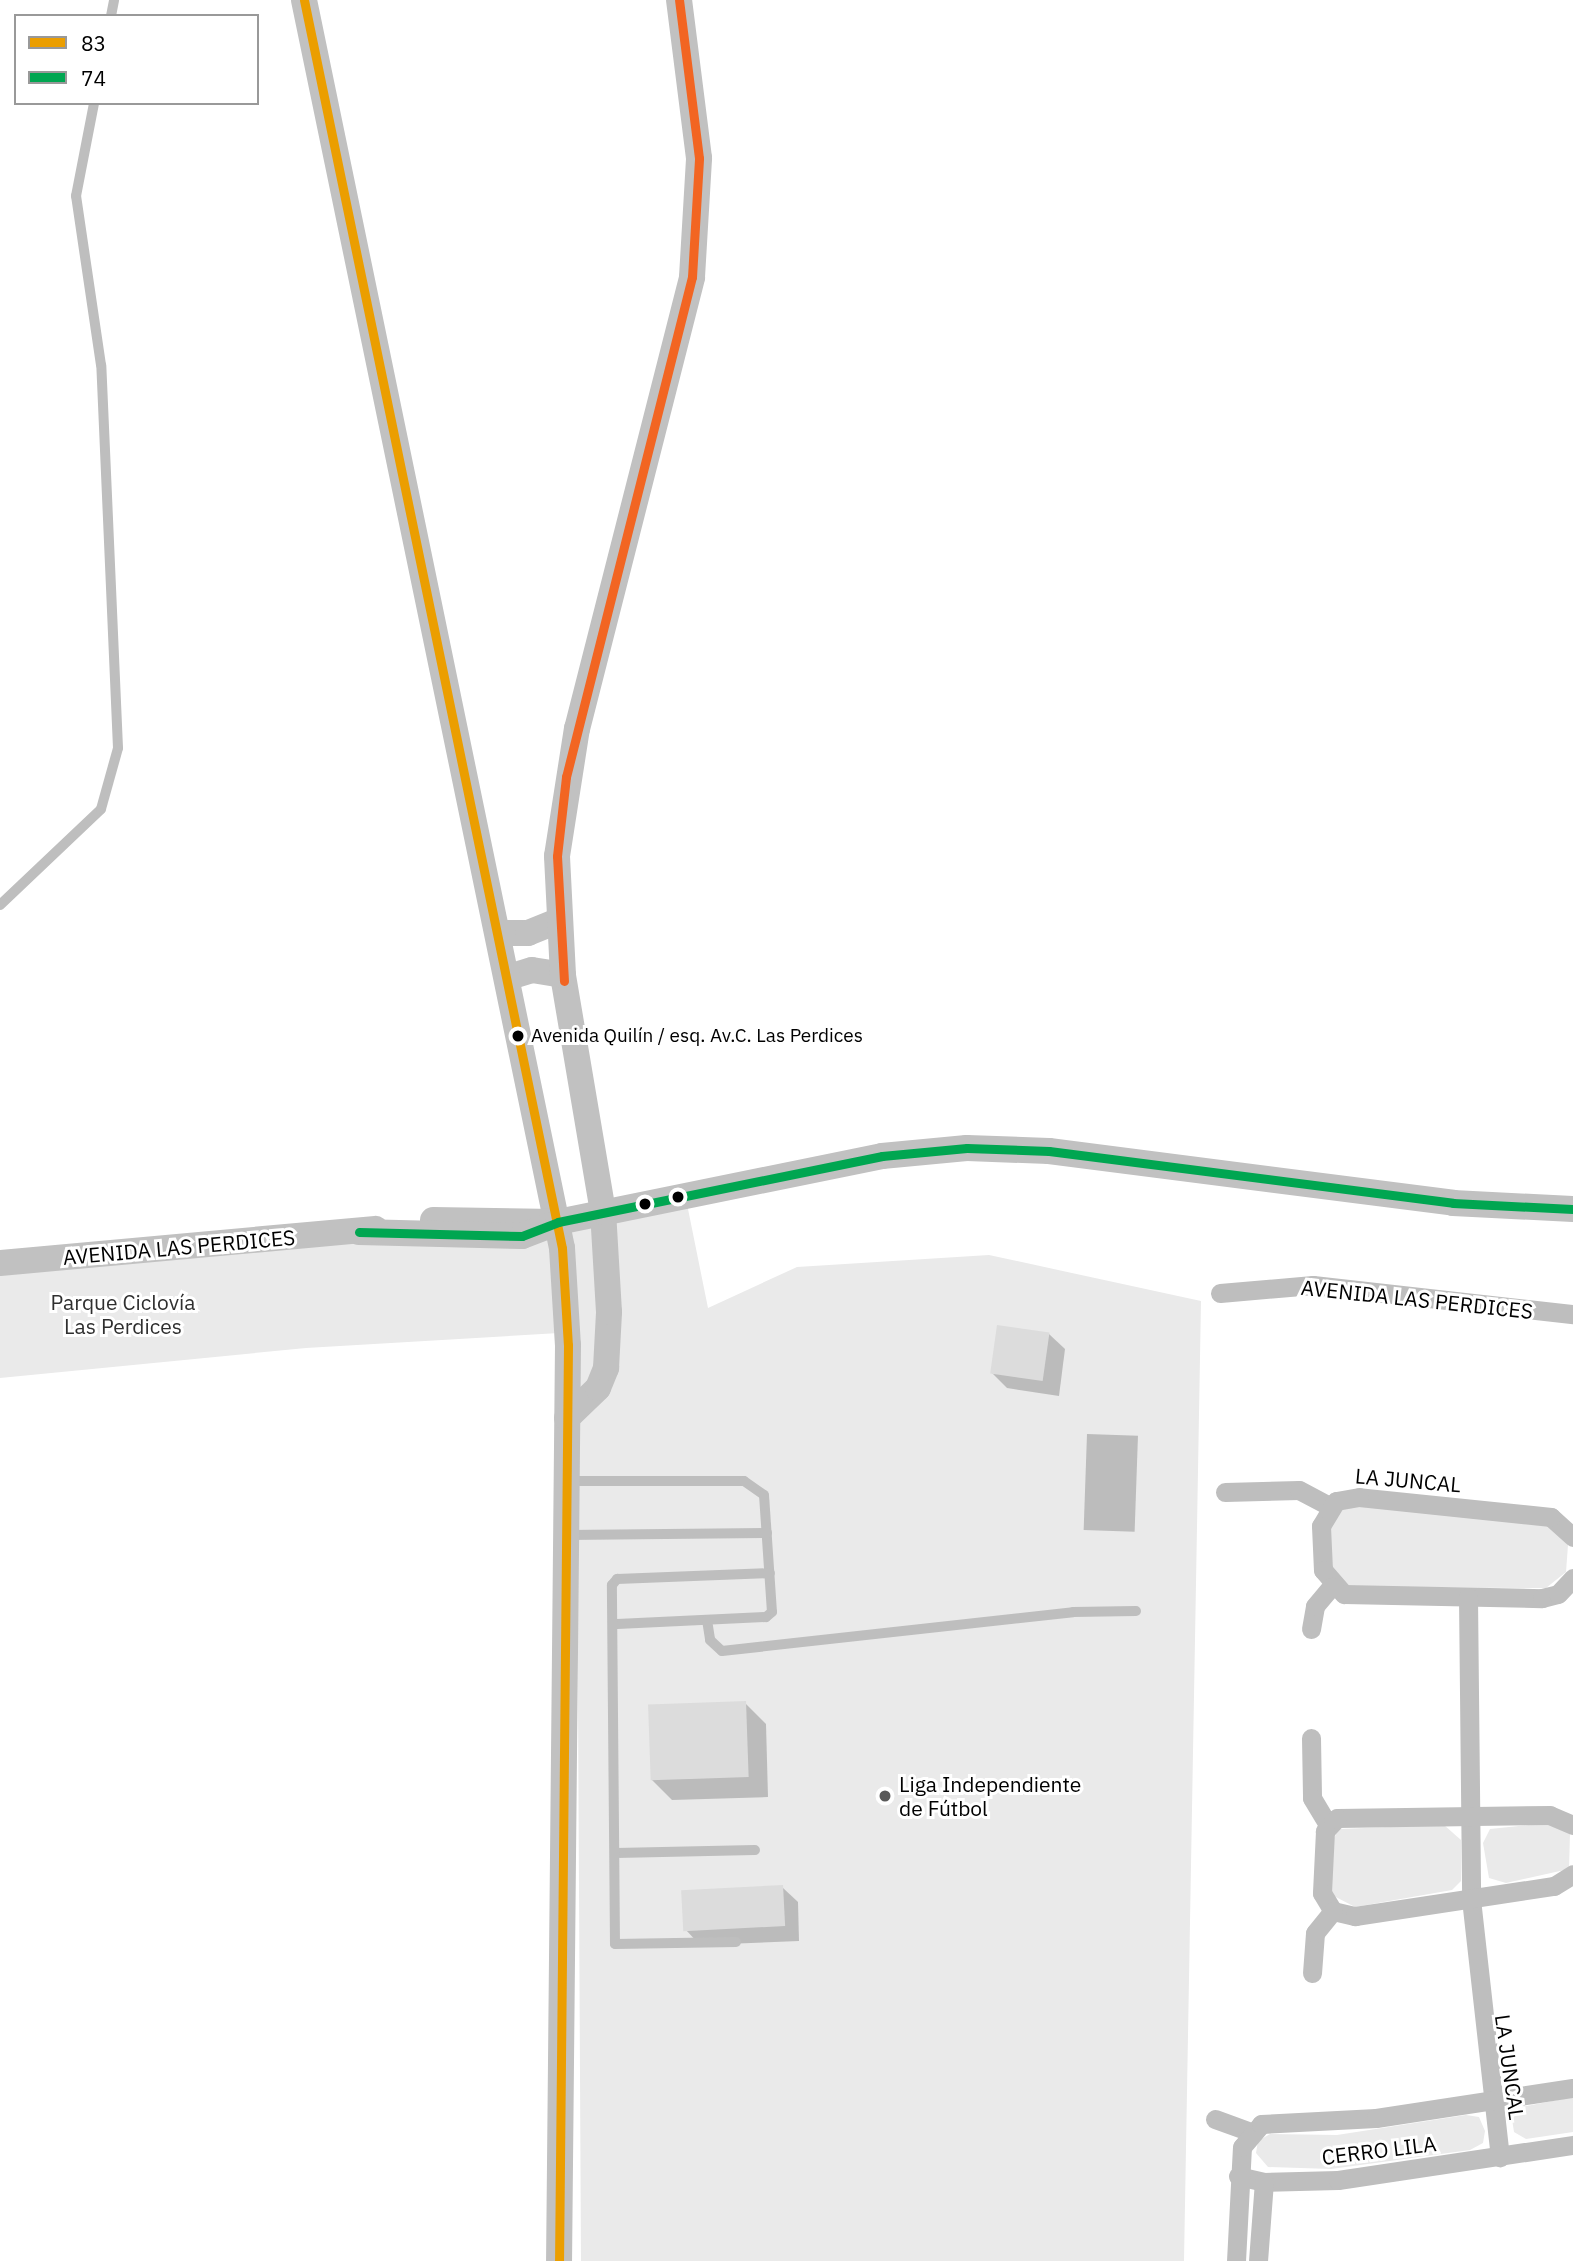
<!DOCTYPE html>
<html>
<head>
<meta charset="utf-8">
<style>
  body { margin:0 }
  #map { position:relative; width:1573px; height:2261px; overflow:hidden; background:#fff; font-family:"IBM Plex Sans",sans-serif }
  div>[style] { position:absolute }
  .green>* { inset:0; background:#eaeaea }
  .water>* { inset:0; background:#bcbcbc; transform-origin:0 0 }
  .shadow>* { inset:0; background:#0003 }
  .building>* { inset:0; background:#dcdcdc; transform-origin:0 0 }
  .lane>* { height:10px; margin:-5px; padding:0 5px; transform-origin:5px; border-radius:5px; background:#bebebe }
  .street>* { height:19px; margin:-9.5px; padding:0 9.5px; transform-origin:9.5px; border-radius:9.5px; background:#bebebe }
  .secondary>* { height:26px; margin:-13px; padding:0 13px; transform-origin:13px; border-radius:13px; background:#c1c1c1 }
  .bus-1>* { height:9px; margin:-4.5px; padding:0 4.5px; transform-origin:4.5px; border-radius:4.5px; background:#eb9e00 }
  .bus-2>* { height:9px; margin:-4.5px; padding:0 4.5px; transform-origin:4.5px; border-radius:4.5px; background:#00a651 }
  .bus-3>* { height:9px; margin:-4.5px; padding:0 4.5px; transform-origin:4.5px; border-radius:4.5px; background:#f26522 }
  .dots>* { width:19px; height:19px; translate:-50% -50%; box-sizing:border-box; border:4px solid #fff; border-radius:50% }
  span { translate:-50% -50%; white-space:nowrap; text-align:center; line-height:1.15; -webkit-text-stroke:6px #fff; paint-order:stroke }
  .bus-label { font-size:19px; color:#000 }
  .left { translate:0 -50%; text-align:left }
  .street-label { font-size:21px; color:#000 }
  .park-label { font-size:21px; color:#2f2f2f }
  .poi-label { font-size:21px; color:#000 }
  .legend { position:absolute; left:14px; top:14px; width:245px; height:91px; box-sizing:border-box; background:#fff; border:2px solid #999; margin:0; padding:9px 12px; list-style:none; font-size:21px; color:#000 }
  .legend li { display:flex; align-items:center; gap:14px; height:35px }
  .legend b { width:35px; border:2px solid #999 }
</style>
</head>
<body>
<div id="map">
  <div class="green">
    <div style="clip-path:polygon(687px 1204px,708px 1308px,797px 1267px,989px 1255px,1201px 1301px,1184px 2261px,581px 2261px,576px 1332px,306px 1348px,0 1378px,0 1270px)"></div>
    <div style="clip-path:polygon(1355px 1505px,1549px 1525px,1568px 1545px,1566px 1572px,1546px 1588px,1350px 1587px,1331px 1571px,1330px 1526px,1341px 1509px)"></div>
    <div style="clip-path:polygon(1548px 1823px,1570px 1833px,1569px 1869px,1506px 1883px,1489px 1878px,1483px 1843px,1490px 1829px)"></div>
    <div style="clip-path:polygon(1444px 1825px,1461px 1840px,1461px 1881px,1452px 1890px,1355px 1907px,1332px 1895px,1331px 1843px,1339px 1829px)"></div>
    <div style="clip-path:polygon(1573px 2097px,1573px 2132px,1526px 2139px,1514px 2132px,1512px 2119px,1522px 2107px)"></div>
    <div style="clip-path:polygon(1466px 2115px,1479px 2117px,1485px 2131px,1483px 2143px,1470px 2150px,1331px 2169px,1268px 2167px,1256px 2153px,1258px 2141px,1270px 2134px,1337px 2135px)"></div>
  </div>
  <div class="water">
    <div style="left:1087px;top:1434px;width:51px;height:96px;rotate:2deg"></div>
  </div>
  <div class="shadow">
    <div style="clip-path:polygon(1049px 1334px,1065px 1349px,1059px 1396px,1007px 1388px,992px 1373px)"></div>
    <div style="clip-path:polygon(745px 1703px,766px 1724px,768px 1797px,672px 1800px,652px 1780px)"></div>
    <div style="clip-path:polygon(782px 1887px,798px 1902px,799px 1941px,700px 1945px,685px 1929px)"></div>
  </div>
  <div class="building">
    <div style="left:997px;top:1325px;width:53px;height:49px;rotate:8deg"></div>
    <div style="left:746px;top:1701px;width:76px;height:98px;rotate:88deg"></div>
    <div style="left:783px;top:1885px;width:41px;height:102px;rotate:87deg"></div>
  </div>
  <div class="lane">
    <div style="left:111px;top:16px;width:16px;rotate:-79deg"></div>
    <div style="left:0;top:905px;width:139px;rotate:-43.5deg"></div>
    <div style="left:101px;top:809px;width:63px;rotate:-74.4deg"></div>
    <div style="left:118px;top:748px;width:383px;rotate:-92.5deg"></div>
    <div style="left:101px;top:365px;width:171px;rotate:-98.4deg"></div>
    <div style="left:76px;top:196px;width:95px;rotate:-79deg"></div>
    <div style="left:568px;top:1481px;width:176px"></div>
    <div style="left:744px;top:1481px;width:24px;rotate:35deg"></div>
    <div style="left:764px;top:1495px;width:117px;rotate:86.1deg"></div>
    <div style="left:772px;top:1612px;width:8px;rotate:140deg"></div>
    <div style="left:766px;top:1617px;width:149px;rotate:177.3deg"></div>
    <div style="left:567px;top:1535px;width:200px;rotate:-0.6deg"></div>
    <div style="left:707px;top:1620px;width:20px;rotate:81deg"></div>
    <div style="left:710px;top:1640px;width:16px;rotate:43deg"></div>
    <div style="left:722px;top:1651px;width:353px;rotate:-6.3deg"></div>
    <div style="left:1073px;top:1612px;width:63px;rotate:-0.9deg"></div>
    <div style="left:616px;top:1853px;width:139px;rotate:-1.2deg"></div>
    <div style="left:736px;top:1942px;width:121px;rotate:179.1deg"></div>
    <div style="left:615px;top:1944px;width:359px;rotate:-90.5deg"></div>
    <div style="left:612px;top:1585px;width:8px;rotate:-50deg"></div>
    <div style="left:617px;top:1579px;width:153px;rotate:-2.2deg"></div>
  </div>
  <div class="street">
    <div style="left:1220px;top:1293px;width:93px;rotate:-4.9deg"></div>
    <div style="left:1313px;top:1285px;width:262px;rotate:6.4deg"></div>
    <div style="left:1225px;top:1492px;width:74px;rotate:-1.5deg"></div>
    <div style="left:1299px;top:1490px;width:34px;rotate:28deg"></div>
    <div style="left:1573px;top:1537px;width:30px;rotate:-138deg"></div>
    <div style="left:1551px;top:1517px;width:193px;rotate:-174.1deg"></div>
    <div style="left:1359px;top:1497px;width:23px;rotate:170deg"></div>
    <div style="left:1336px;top:1501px;width:29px;rotate:121deg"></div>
    <div style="left:1321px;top:1526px;width:44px;rotate:87.4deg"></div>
    <div style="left:1323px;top:1570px;width:32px;rotate:49deg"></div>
    <div style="left:1344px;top:1594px;width:198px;rotate:1.2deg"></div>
    <div style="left:1542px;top:1598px;width:16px;rotate:-14deg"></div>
    <div style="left:1558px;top:1594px;width:22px;rotate:-47deg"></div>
    <div style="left:1468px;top:1597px;width:302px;rotate:89.4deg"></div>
    <div style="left:1471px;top:1899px;width:260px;rotate:83.6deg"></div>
    <div style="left:1311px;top:1629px;width:23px;rotate:-80deg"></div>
    <div style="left:1315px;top:1606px;width:25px;rotate:-50deg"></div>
    <div style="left:1311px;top:1738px;width:60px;rotate:89deg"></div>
    <div style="left:1312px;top:1798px;width:31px;rotate:59deg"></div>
    <div style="left:1573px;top:1825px;width:25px;rotate:-157deg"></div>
    <div style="left:1550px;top:1815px;width:213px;rotate:179.2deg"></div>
    <div style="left:1337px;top:1818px;width:18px;rotate:133deg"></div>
    <div style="left:1325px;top:1831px;width:62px;rotate:92.8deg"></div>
    <div style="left:1322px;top:1893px;width:21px;rotate:59deg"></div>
    <div style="left:1333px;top:1911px;width:23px;rotate:13deg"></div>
    <div style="left:1355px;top:1916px;width:201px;rotate:-8.6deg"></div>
    <div style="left:1554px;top:1886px;width:22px;rotate:-32deg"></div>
    <div style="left:1312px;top:1973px;width:40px;rotate:-85.7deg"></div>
    <div style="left:1315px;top:1933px;width:28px;rotate:-51deg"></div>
    <div style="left:1215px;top:2119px;width:37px;rotate:20deg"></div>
    <div style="left:1238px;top:2176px;width:27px;rotate:13deg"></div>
    <div style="left:1264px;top:2182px;width:74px;rotate:-1.5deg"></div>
    <div style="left:1338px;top:2180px;width:238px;rotate:-8.5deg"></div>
    <div style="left:1236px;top:2261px;width:114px;rotate:-87deg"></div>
    <div style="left:1242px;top:2147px;width:30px;rotate:-50deg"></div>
    <div style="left:1261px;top:2124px;width:115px;rotate:-3deg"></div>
    <div style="left:1376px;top:2118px;width:199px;rotate:-8.7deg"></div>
    <div style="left:1258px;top:2261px;width:79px;rotate:-85.7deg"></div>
  </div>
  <div class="secondary">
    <div style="left:304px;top:0;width:1274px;rotate:78.32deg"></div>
    <div style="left:562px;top:1248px;width:97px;rotate:86.5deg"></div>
    <div style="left:568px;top:1345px;width:916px;rotate:90.56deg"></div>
    <div style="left:500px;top:933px;width:28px"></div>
    <div style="left:528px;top:933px;width:32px;rotate:-22deg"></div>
    <div style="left:509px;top:977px;width:24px;rotate:-17deg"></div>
    <div style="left:532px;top:970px;width:31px;rotate:9deg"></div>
    <div style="left:433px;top:1220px;width:122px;rotate:0.9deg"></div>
    <div style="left:359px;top:1232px;width:163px;rotate:1.4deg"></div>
    <div style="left:522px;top:1236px;width:39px;rotate:-21deg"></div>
    <div style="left:558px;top:1222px;width:331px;rotate:-11.5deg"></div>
    <div style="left:882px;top:1156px;width:85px;rotate:-5.4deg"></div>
    <div style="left:967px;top:1148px;width:82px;rotate:2.1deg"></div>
    <div style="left:1049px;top:1151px;width:407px;rotate:7.3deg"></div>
    <div style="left:1453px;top:1203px;width:120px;rotate:2.9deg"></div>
    <div style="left:0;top:1263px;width:377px;rotate:-5.2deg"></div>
    <div style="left:567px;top:1418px;width:43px;rotate:-44.1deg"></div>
    <div style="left:598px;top:1388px;width:22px;rotate:-68deg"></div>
    <div style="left:606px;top:1368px;width:56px;rotate:-86.9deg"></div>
    <div style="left:609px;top:1312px;width:100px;rotate:-93.4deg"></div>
    <div style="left:603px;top:1212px;width:240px;rotate:-99.6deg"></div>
    <div style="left:563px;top:975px;width:119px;rotate:-92.9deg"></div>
    <div style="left:557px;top:856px;width:129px;rotate:-81.1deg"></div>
    <div style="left:577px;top:729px;width:466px;rotate:-75.7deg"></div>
    <div style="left:692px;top:277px;width:119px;rotate:-86.6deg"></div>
    <div style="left:699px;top:158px;width:159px;rotate:-97.2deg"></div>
  </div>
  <div class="bus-1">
    <div style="left:304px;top:0;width:1274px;rotate:78.32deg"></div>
    <div style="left:562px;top:1248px;width:97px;rotate:86.5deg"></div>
    <div style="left:568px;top:1345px;width:916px;rotate:90.56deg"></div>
  </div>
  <div class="bus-2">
    <div style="left:359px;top:1232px;width:163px;rotate:1.4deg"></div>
    <div style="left:522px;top:1236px;width:39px;rotate:-21deg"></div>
    <div style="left:558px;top:1222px;width:331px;rotate:-11.5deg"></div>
    <div style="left:882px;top:1156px;width:85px;rotate:-5.4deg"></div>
    <div style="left:967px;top:1148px;width:82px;rotate:2.1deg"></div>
    <div style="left:1049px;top:1151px;width:407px;rotate:7.3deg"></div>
    <div style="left:1453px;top:1203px;width:120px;rotate:2.9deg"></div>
  </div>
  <div class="bus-3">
    <div style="left:564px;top:981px;width:125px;rotate:-93.2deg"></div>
    <div style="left:557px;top:856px;width:80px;rotate:-83.5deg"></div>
    <div style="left:566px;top:777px;width:516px;rotate:-75.86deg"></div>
    <div style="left:692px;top:277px;width:119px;rotate:-86.6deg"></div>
    <div style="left:699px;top:158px;width:159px;rotate:-97.2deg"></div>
  </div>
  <div class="dots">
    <div style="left:518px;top:1036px;background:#000"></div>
    <div style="left:678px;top:1197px;background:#000"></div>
    <div style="left:645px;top:1204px;background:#000"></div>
    <div style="left:885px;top:1796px;background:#595959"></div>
  </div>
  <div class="bus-label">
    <span class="left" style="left:531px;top:1036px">Avenida Quilín / esq. Av.C. Las Perdices</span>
  </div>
  <div class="street-label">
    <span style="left:179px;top:1247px;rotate:-5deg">AVENIDA LAS PERDICES</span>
    <span style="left:1417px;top:1299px;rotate:6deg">AVENIDA LAS PERDICES</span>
    <span style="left:1408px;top:1480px;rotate:5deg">LA JUNCAL</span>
    <span style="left:1510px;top:2067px;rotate:82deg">LA JUNCAL</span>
    <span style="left:1379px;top:2150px;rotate:-7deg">CERRO LILA</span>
  </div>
  <div class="park-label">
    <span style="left:123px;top:1314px">Parque Ciclovía<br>Las Perdices</span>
  </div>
  <div class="poi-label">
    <span class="left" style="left:899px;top:1796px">Liga Independiente<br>de Fútbol</span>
  </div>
  <ul class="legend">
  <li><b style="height:9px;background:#eb9e00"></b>83</li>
  <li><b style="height:9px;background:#00a651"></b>74</li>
  </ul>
</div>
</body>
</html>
